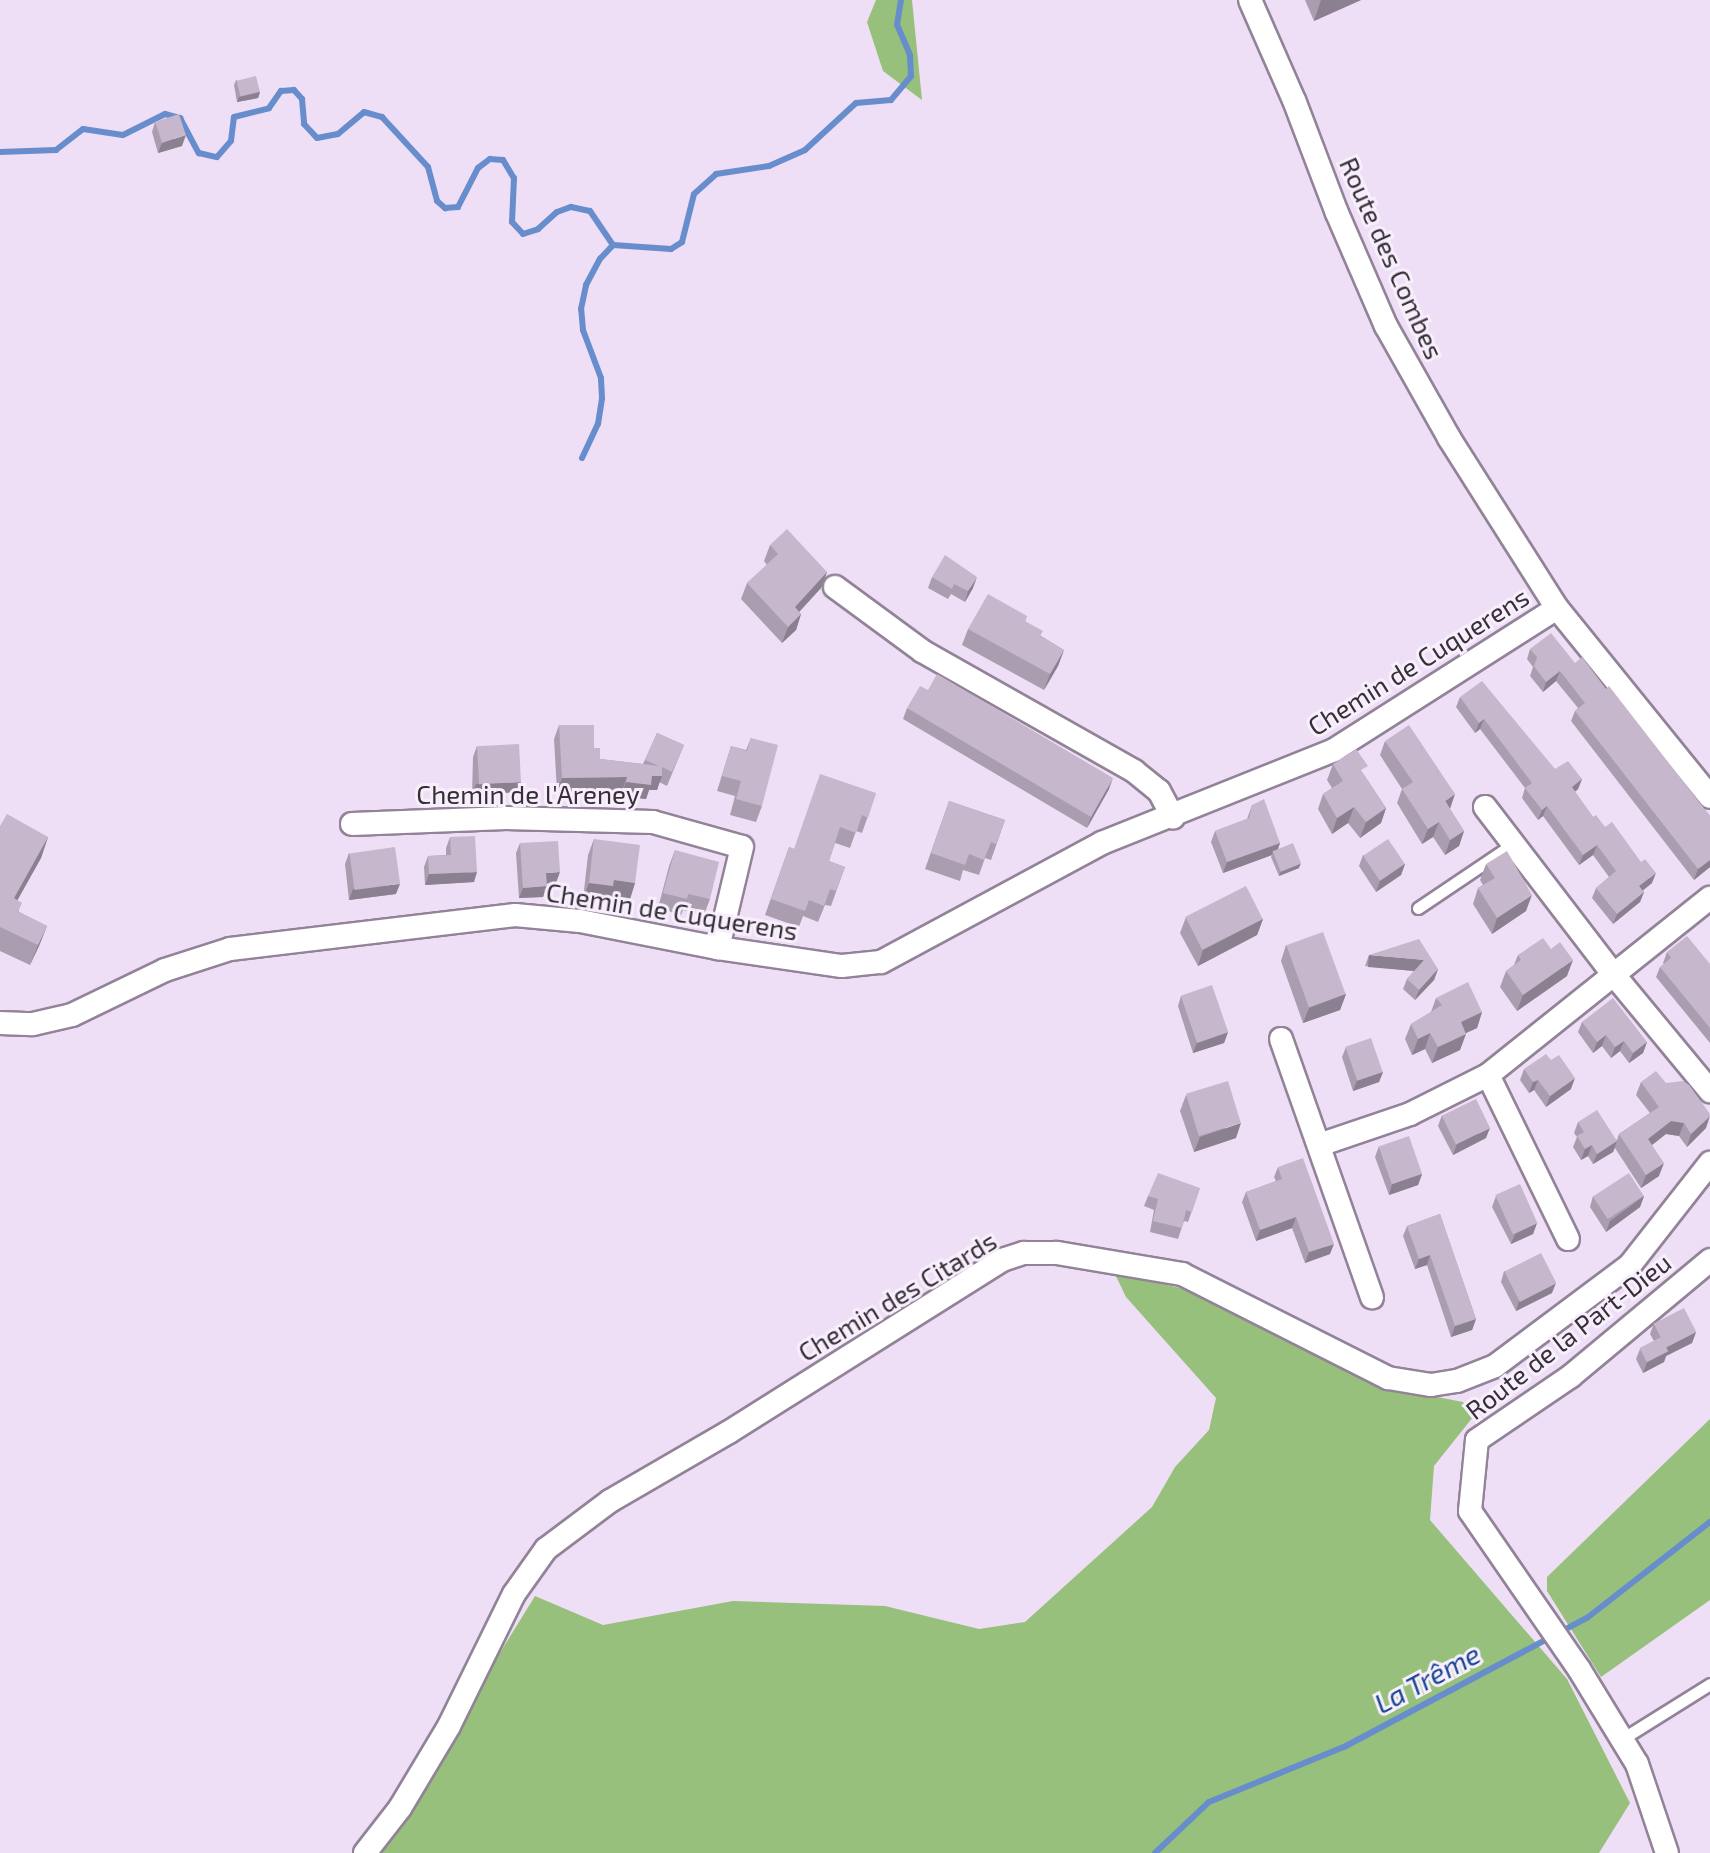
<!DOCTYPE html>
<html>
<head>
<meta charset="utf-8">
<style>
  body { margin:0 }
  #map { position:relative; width:1710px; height:1853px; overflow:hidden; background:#efdff6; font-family:"Exo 2",sans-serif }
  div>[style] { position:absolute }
  .forest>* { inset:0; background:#96c07b }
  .stream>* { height:6px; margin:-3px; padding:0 3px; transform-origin:3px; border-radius:3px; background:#678dcc }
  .roads { filter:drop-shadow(2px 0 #928398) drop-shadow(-2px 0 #928398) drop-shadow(0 2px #928398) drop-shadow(0 -2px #928398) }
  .lane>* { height:11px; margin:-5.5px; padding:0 5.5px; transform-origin:5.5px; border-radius:5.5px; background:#fff }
  .street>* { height:22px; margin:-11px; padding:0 11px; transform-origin:11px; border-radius:11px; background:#fff }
  .wall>* { inset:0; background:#ab9db0 }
  .shaded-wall>* { inset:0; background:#8b8090; transform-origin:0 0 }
  .building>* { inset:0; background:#c7b7cd; transform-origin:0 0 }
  span { translate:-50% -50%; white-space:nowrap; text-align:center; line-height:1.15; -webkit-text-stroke:6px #f8effc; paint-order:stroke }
  .street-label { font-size:26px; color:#362f38 }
  .water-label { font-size:28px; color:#1a4792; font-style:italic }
</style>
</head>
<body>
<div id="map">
  <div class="forest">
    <div style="clip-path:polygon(876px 0,912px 0,922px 100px,883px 71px,867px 22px)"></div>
    <div style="clip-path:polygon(1114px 1272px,1188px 1290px,1375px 1385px,1463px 1402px,1473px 1417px,1434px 1466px,1430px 1520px,1567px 1679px,1630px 1803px,1599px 1853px,371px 1853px,385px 1839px,535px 1596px,603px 1625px,733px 1601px,885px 1606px,979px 1629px,1025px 1622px,1152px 1507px,1175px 1467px,1209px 1430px,1216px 1398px,1126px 1297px)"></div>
    <div style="clip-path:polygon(1710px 1419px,1710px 1600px,1601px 1677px,1547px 1591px,1547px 1577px)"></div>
  </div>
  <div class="stream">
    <div style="left:0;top:152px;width:56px;rotate:-2deg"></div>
    <div style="left:56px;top:150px;width:34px;rotate:-38deg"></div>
    <div style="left:83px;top:129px;width:40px;rotate:8.5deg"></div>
    <div style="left:123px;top:135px;width:47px;rotate:-26.6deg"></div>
    <div style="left:165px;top:114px;width:16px;rotate:15deg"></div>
    <div style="left:180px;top:118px;width:40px;rotate:62deg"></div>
    <div style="left:199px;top:153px;width:18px;rotate:13deg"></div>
    <div style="left:217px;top:157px;width:21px;rotate:-49deg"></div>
    <div style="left:231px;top:141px;width:24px;rotate:-83deg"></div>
    <div style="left:234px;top:117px;width:36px;rotate:-14deg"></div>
    <div style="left:269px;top:108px;width:21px;rotate:-55deg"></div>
    <div style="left:281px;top:91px;width:13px;rotate:-4deg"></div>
    <div style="left:294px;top:90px;width:12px;rotate:48deg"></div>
    <div style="left:302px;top:99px;width:25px;rotate:85deg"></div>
    <div style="left:304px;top:124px;width:19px;rotate:47deg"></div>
    <div style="left:317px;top:138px;width:21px;rotate:-11deg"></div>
    <div style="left:338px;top:134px;width:34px;rotate:-40deg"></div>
    <div style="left:364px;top:112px;width:19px;rotate:16deg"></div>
    <div style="left:382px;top:117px;width:68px;rotate:47.4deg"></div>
    <div style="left:428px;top:167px;width:35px;rotate:75deg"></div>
    <div style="left:437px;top:201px;width:11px;rotate:41deg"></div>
    <div style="left:445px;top:208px;width:13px;rotate:-4deg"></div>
    <div style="left:458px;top:207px;width:44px;rotate:-62.9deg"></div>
    <div style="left:478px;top:168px;width:15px;rotate:-37deg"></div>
    <div style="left:490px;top:159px;width:13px;rotate:4deg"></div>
    <div style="left:503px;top:160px;width:21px;rotate:59deg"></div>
    <div style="left:514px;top:178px;width:44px;rotate:92.6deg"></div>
    <div style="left:512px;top:222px;width:16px;rotate:47deg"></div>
    <div style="left:523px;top:234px;width:16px;rotate:-18deg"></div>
    <div style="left:538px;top:229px;width:25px;rotate:-42deg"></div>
    <div style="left:557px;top:212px;width:15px;rotate:-20deg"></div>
    <div style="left:571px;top:207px;width:19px;rotate:12deg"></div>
    <div style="left:590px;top:211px;width:41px;rotate:55.9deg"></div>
    <div style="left:582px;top:458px;width:38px;rotate:-65deg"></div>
    <div style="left:598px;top:424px;width:26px;rotate:-81deg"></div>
    <div style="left:602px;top:398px;width:20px;rotate:-93deg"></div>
    <div style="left:601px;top:378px;width:51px;rotate:-110.6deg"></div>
    <div style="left:583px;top:330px;width:21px;rotate:-95deg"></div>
    <div style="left:581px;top:309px;width:25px;rotate:-78deg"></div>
    <div style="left:586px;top:285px;width:30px;rotate:-62deg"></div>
    <div style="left:600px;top:259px;width:19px;rotate:-47deg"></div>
    <div style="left:613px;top:245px;width:58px;rotate:3.9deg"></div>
    <div style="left:671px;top:249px;width:13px;rotate:-32deg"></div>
    <div style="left:682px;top:242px;width:49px;rotate:-76deg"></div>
    <div style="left:694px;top:194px;width:30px;rotate:-42deg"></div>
    <div style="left:716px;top:174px;width:54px;rotate:-8.6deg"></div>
    <div style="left:769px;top:166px;width:39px;rotate:-24deg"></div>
    <div style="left:805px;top:150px;width:69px;rotate:-42.7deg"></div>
    <div style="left:856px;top:103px;width:35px;rotate:-5deg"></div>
    <div style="left:891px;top:100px;width:31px;rotate:-50deg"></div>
    <div style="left:911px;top:76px;width:21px;rotate:-93deg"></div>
    <div style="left:910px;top:55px;width:33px;rotate:-113deg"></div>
    <div style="left:897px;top:25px;width:25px;rotate:-81deg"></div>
    <div style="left:1155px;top:1853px;width:74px;rotate:-43.4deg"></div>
    <div style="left:1209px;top:1802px;width:146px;rotate:-22.2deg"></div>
    <div style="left:1344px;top:1747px;width:275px;rotate:-28deg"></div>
    <div style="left:1587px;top:1618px;width:156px;rotate:-38deg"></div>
  </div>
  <div class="roads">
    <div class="lane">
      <div style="left:1418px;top:908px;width:115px;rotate:-34deg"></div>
      <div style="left:1622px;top:1739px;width:104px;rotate:-32deg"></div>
    </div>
    <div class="street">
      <div style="left:1250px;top:0;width:109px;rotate:66.3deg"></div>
      <div style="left:1294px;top:100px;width:121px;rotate:69.2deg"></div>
      <div style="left:1337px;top:213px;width:123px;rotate:66.6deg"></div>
      <div style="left:1386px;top:326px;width:129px;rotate:60.6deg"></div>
      <div style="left:1449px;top:438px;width:201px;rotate:57.6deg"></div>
      <div style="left:835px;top:587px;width:108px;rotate:36.3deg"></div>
      <div style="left:922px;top:651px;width:244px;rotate:29.5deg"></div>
      <div style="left:1134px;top:771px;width:32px;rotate:39deg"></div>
      <div style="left:1159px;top:791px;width:30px;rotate:62deg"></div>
      <div style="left:1485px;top:807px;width:212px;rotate:52.5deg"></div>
      <div style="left:1614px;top:975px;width:151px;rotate:50.4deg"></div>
      <div style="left:352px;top:824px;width:154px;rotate:-2.2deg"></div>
      <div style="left:506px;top:818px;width:147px;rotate:1.6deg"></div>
      <div style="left:653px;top:822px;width:92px;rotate:15.7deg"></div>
      <div style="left:742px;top:847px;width:104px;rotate:103.4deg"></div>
      <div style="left:0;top:1023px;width:33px;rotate:2deg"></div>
      <div style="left:33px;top:1024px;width:40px;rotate:-13deg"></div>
      <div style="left:72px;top:1015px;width:103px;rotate:-25.8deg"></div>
      <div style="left:165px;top:970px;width:68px;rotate:-17.9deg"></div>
      <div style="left:230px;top:949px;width:287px;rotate:-6.8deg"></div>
      <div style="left:515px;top:915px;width:65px;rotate:5.3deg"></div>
      <div style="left:580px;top:921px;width:141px;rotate:11.1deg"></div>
      <div style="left:718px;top:948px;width:125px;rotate:8.3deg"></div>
      <div style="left:842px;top:966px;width:39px;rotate:-6deg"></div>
      <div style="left:881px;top:962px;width:251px;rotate:-28.3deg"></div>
      <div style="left:1102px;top:843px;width:250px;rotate:-21.8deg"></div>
      <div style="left:1334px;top:750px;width:264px;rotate:-32.5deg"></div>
      <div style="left:1557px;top:608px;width:243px;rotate:51deg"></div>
      <div style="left:1281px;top:1039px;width:274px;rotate:70.6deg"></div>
      <div style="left:1319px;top:1145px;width:96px;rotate:-18.8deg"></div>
      <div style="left:1410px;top:1114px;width:87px;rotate:-26.6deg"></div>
      <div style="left:1568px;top:1239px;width:182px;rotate:-116deg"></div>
      <div style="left:1488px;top:1075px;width:284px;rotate:-38.6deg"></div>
      <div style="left:365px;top:1853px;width:57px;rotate:-52.1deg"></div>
      <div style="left:400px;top:1808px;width:96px;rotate:-59.1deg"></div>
      <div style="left:449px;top:1726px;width:147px;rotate:-63.8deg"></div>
      <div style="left:514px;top:1594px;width:55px;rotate:-54.6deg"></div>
      <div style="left:546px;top:1549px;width:80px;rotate:-36.9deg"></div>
      <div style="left:610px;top:1501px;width:138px;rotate:-30.1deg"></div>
      <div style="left:729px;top:1432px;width:323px;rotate:-32.2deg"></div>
      <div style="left:1002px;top:1260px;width:23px;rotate:-18deg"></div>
      <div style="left:1024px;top:1253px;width:33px"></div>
      <div style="left:1057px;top:1253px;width:127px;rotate:9.5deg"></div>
      <div style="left:1182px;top:1274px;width:231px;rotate:26.8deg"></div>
      <div style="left:1388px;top:1378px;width:44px;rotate:9.2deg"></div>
      <div style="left:1431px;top:1385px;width:26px;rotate:-9deg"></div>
      <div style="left:1457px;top:1381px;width:41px;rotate:-21.5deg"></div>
      <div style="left:1495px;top:1366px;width:169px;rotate:-36.8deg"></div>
      <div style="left:1630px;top:1265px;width:130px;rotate:-51.9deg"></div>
      <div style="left:1667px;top:1853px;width:94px;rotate:-108.6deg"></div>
      <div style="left:1637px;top:1764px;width:111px;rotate:-121.4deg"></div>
      <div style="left:1579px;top:1669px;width:192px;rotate:-124.6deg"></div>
      <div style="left:1470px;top:1511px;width:71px;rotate:-84.4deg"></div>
      <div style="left:1477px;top:1440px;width:114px;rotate:-34.2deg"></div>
      <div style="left:1571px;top:1376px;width:181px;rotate:-39.8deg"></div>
    </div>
  </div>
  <div class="wall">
    <div style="clip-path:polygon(1305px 0,1361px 0,1314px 21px)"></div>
    <div style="clip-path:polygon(236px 80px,260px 92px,258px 98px,237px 102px,234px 85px)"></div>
    <div style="clip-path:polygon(155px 122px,182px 146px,158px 153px,152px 132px)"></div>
    <div style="clip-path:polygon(770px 545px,827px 572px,821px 588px,799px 612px,801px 614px,796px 630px,782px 643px,741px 599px,747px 583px,767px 565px,764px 561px)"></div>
    <div style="clip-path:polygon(932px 577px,973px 588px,965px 602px,951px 594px,948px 599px,928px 588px)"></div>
    <div style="clip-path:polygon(1027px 616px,1025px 621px,1041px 636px,1064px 650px,1058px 666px,1044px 690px,962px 645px,968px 629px)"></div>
    <div style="clip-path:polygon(1530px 649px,1575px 663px,1606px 689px,1710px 816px,1710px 867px,1694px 880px,1571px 721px,1575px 711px,1578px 708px,1556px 681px,1543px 692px,1530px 676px,1533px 667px,1527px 659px)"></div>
    <div style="clip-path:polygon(1460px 697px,1555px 769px,1582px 779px,1578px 789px,1575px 792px,1593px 817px,1605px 827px,1652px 883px,1643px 890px,1644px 892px,1640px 902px,1613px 924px,1592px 898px,1596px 888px,1609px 877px,1593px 855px,1579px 865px,1543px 816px,1538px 820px,1522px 798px,1525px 788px,1480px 729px,1475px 733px,1456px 707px)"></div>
    <div style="clip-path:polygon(907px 708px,1109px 789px,1087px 828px,903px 719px)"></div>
    <div style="clip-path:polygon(559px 725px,600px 759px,643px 764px,657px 733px,684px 745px,667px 786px,659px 782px,657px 790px,649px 790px,646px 799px,621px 796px,622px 791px,557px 792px,554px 739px)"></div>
    <div style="clip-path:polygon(751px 738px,762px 806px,756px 822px,730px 815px,735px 796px,717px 791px,731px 746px,746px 750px)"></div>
    <div style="clip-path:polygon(1385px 741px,1450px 809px,1464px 831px,1459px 846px,1445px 855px,1433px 837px,1422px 844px,1397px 803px,1402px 789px,1380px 755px)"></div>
    <div style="clip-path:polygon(477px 746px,517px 792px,472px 795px,473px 757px)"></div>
    <div style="clip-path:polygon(1333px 764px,1364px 775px,1386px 808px,1381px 823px,1360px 838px,1348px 823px,1332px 834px,1318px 809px,1323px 794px,1332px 788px,1327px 780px)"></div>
    <div style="clip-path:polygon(876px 793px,862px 833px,856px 831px,850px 848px,835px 843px,829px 861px,845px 867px,831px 906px,825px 905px,818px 922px,803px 916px,799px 927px,765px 915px,789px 847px,794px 849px)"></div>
    <div style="clip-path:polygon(949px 801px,1005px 820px,991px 860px,985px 858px,979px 875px,963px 870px,960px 881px,925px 869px)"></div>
    <div style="clip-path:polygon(1252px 805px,1280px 843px,1278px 850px,1299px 868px,1279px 876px,1271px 857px,1272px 855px,1223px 873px,1211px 842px,1215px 831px,1247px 819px)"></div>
    <div style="clip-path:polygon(0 826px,48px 837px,41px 858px,17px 900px,19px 912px,47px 926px,39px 946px,30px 965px,0 951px)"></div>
    <div style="clip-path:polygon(450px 837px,474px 882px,425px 885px,424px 867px,428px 856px,446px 855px,446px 848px)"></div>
    <div style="clip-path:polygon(594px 839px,635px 883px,630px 899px,609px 896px,607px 902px,583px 899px,588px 855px)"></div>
    <div style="clip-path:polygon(520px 843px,556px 883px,547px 883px,543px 897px,519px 898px,516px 853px)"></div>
    <div style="clip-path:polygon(675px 850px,710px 899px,704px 915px,683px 910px,681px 915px,658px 908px,669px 866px)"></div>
    <div style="clip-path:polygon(349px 853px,396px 894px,349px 900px,345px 864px)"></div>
    <div style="clip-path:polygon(1363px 855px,1405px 864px,1401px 875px,1376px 892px,1359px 866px)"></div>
    <div style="clip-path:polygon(1486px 864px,1526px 911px,1492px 934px,1473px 904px,1478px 888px,1483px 885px,1480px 880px)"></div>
    <div style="clip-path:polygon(1186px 917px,1263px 919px,1257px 935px,1198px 966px,1180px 933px)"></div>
    <div style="clip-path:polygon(1286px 945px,1346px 994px,1340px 1010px,1303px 1023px,1281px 961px)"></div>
    <div style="clip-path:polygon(1551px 949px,1567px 976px,1517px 1011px,1500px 987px,1506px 971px,1514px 965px,1518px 955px)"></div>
    <div style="clip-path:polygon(1667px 952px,1710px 964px,1710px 1043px,1656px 977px,1660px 967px,1664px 964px,1663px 963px)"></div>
    <div style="clip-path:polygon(1369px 955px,1438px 969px,1434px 980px,1415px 1000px,1403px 989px,1407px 979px,1414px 971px,1365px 966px)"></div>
    <div style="clip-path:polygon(1181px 996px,1228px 1032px,1224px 1043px,1193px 1053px,1178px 1006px)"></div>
    <div style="clip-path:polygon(1436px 998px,1482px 1012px,1477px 1028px,1466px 1033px,1460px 1050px,1432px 1063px,1425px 1049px,1412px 1055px,1405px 1039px,1411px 1024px,1431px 1012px)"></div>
    <div style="clip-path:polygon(1582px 1022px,1647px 1042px,1643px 1053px,1629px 1063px,1620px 1051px,1611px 1058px,1602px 1046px,1593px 1053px,1578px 1032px)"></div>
    <div style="clip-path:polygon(1346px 1047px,1383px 1072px,1379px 1082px,1353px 1091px,1342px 1057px)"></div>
    <div style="clip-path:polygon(1524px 1069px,1571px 1089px,1546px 1107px,1534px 1090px,1529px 1093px,1520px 1080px)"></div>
    <div style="clip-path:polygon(1641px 1082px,1666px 1083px,1706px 1128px,1687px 1147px,1679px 1136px,1666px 1134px,1652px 1145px,1659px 1176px,1641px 1188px,1615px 1148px,1613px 1152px,1593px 1164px,1588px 1156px,1581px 1160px,1573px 1147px,1577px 1137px,1574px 1133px,1578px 1122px,1617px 1140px,1619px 1134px,1650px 1113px,1636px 1095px)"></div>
    <div style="clip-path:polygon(1186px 1095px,1236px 1138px,1194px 1152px,1180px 1111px)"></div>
    <div style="clip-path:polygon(1442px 1115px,1486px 1138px,1453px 1155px,1438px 1126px)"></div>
    <div style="clip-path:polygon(1379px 1146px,1422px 1174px,1418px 1185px,1389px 1195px,1375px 1157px)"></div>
    <div style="clip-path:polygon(1278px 1167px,1330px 1254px,1305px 1263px,1292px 1228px,1256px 1241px,1242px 1202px,1246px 1192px,1276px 1181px,1274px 1177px)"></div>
    <div style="clip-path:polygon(1200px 1188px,1188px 1222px,1184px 1221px,1178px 1239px,1150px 1232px,1154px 1210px,1144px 1206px,1148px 1196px)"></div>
    <div style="clip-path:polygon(1496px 1196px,1537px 1223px,1533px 1234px,1511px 1244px,1492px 1207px)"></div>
    <div style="clip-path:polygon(1593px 1196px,1644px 1196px,1640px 1207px,1606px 1232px,1590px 1207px)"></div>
    <div style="clip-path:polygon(1440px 1214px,1476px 1319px,1472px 1330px,1451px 1337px,1427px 1265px,1415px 1269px,1403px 1236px,1407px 1226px)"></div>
    <div style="clip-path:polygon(1504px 1271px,1552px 1293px,1516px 1311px,1501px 1282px)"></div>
    <div style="clip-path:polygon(1654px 1323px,1696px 1332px,1692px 1343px,1666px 1356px,1664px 1362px,1643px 1373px,1636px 1359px,1640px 1349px,1654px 1341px,1650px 1334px)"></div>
  </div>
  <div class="shaded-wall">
    <div style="clip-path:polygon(1321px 0,1361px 0,1314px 21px)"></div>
    <div style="clip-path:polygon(260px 92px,258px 98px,237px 102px,239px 97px)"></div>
    <div style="clip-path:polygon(186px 135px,182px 146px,158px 153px,162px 143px)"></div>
    <div style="clip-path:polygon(827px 572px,821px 588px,789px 623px,795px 607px)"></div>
    <div style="clip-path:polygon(977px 577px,973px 588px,965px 602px,968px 591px)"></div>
    <div style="clip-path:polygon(801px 614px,796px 630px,782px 643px,788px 627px)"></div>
    <div style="clip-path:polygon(1064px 650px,1058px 666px,1044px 690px,1050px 674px)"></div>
    <div style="clip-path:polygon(1560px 671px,1556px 681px,1543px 692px,1546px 682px)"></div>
    <div style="clip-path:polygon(1484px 719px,1480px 729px,1475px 733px,1479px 723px)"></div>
    <div style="clip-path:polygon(652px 776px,662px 776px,657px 790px,649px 790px,646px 799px,621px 796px,626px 782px)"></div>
    <div style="clip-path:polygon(627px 777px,622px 791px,557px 792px,562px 778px)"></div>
    <div style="clip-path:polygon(1113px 778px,1109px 789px,1087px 828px,1091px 817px)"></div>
    <div style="clip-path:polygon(1582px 779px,1578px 789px,1568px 797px,1572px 787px)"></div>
    <div style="clip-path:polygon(521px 782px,517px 792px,472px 795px,476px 784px)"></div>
    <div style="clip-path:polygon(1455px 794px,1450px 809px,1445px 801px)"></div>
    <div style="clip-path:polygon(1547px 806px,1543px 816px,1538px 820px,1542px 810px)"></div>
    <div style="clip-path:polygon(1354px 807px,1348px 823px,1332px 834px,1337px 818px)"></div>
    <div style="clip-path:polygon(1386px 808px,1381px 823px,1360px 838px,1366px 822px)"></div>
    <div style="clip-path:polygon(1439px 822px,1433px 837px,1422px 844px,1428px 829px)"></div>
    <div style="clip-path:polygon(1464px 831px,1459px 846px,1445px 855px,1450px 840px)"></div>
    <div style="clip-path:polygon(48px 837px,41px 858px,7px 919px,14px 898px)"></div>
    <div style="clip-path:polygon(1280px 843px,1276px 853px,1273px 851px,1272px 855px,1223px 873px,1227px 862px)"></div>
    <div style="clip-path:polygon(1597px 845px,1593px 855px,1579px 865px,1583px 855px)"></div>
    <div style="clip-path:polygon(1710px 860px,1710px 867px,1694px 880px,1698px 869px)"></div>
    <div style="clip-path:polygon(1301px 863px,1299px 868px,1279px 876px,1281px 871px)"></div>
    <div style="clip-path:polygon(1405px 864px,1401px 875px,1376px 892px,1380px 881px)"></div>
    <div style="clip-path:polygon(477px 872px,474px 882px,425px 885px,429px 874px)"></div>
    <div style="clip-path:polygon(560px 872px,556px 883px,542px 884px,546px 873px)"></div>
    <div style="clip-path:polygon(1656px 873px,1652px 883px,1636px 896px,1639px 886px)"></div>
    <div style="clip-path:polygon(614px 880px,635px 883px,630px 899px,609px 896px,607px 902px,583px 899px,589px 883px)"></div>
    <div style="clip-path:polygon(400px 884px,396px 894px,349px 900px,353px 889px)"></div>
    <div style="clip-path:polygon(547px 886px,543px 897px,519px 898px,523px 888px)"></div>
    <div style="clip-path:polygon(1644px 892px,1640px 902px,1613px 924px,1617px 914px)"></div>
    <div style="clip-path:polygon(1532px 895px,1526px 911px,1492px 934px,1497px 918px)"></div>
    <div style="clip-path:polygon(1263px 919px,1257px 935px,1198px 966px,1203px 950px)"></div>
    <div style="clip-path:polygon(47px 926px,39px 946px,30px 965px,38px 945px)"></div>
    <div style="left:1369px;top:955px;width:55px;height:12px;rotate:5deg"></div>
    <div style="clip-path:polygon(1573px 960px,1567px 976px,1517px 1011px,1523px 995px)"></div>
    <div style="clip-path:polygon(1438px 969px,1434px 980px,1415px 1000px,1419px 990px)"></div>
    <div style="clip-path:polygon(1346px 994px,1340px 1010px,1303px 1023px,1309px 1008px)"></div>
    <div style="clip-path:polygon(1482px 1012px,1477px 1028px,1455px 1038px,1461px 1022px)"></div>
    <div style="clip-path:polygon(1228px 1032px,1224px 1043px,1193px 1053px,1197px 1042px)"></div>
    <div style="clip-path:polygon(1430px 1033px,1425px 1049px,1412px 1055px,1418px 1039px)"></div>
    <div style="clip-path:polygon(1466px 1034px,1460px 1050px,1432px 1063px,1438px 1047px)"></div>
    <div style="clip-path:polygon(1606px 1035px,1602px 1046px,1593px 1053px,1597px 1042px)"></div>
    <div style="clip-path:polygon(1624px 1041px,1620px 1051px,1611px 1058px,1615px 1047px)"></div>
    <div style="clip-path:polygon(1647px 1042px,1643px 1053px,1629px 1063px,1633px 1053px)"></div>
    <div style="clip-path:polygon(1383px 1072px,1379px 1082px,1353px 1091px,1357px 1080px)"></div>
    <div style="clip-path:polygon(1575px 1078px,1571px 1089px,1546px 1107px,1550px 1096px)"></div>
    <div style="clip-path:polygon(1538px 1080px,1534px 1090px,1529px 1093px,1533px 1082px)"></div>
    <div style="clip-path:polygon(1710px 1116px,1706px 1128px,1687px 1147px,1691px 1134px)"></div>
    <div style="clip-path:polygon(1671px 1121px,1684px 1123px,1679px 1136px,1666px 1134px,1643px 1152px,1648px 1139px)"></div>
    <div style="clip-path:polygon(1241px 1123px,1236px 1138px,1194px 1152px,1200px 1137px)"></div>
    <div style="clip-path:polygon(1490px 1128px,1486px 1138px,1453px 1155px,1457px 1144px)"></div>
    <div style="clip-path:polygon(1617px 1141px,1613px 1152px,1593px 1164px,1597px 1154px)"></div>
    <div style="clip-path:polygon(1592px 1145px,1588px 1156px,1581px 1160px,1585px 1149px)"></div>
    <div style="clip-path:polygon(1664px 1163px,1659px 1176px,1641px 1188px,1646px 1175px)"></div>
    <div style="clip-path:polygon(1422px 1174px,1418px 1185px,1389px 1195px,1392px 1184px)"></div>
    <div style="clip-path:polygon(1644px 1196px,1640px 1207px,1606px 1232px,1610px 1221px)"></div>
    <div style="clip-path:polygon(1296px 1217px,1292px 1228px,1256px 1241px,1260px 1230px)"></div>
    <div style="clip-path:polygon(1537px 1223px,1533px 1234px,1511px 1244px,1515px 1234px)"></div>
    <div style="clip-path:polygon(1334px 1244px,1330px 1254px,1305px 1263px,1309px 1252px)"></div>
    <div style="clip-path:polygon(1430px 1255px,1427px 1265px,1415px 1269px,1419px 1259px)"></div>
    <div style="clip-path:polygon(1556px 1283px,1552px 1293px,1516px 1311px,1519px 1301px)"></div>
    <div style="clip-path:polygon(1476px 1319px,1472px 1330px,1451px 1337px,1455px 1326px)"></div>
    <div style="clip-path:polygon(1696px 1332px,1692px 1343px,1666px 1356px,1664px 1362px,1643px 1373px,1647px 1362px,1667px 1347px)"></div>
  </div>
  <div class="building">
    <div style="left:256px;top:76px;width:16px;height:20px;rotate:76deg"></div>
    <div style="left:179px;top:114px;width:22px;height:25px;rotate:72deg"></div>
    <div style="clip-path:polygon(787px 529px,827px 572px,795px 607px,801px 614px,788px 627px,747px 583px,778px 554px,770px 545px)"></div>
    <div style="clip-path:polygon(945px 555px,977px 577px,968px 591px,954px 584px,952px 589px,932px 577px)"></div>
    <div style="clip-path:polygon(988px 594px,1027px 616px,1025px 621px,1043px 631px,1040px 636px,1064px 650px,1050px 674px,968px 629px)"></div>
    <div style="clip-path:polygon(1551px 633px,1575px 663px,1582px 657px,1606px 689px,1609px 686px,1710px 816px,1710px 860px,1698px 869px,1575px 711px,1585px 703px,1560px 671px,1546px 682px,1534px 666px,1537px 657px,1530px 649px)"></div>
    <div style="clip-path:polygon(937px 674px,1113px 778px,1091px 817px,907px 708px,920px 686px,928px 690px)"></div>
    <div style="clip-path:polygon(1482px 681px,1555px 769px,1568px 761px,1582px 779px,1572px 787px,1593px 817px,1596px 815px,1605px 827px,1612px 822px,1641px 862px,1645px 859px,1656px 873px,1639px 886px,1644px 892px,1617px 914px,1596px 888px,1616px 871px,1597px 845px,1583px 855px,1547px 806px,1542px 810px,1525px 788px,1532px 783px,1484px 719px,1479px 723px,1460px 697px)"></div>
    <div style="clip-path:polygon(559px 725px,594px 725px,594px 748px,600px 748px,600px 759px,659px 766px,645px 760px,657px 733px,684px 745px,672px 772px,662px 767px,662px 776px,652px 776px,651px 785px,626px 782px,627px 777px,562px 778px)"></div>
    <div style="clip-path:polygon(1409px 725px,1455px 794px,1445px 801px,1464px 831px,1450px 840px,1439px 822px,1428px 829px,1402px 789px,1413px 782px,1385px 741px)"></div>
    <div style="clip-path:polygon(751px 738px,778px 745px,762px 806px,736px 799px,741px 781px,722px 776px,731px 746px,747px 751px)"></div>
    <div style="left:519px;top:744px;width:38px;height:42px;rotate:87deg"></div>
    <div style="clip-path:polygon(1356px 749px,1368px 766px,1361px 770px,1386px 808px,1366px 822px,1354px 807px,1337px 818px,1323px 794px,1343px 781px,1333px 764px)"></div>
    <div style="clip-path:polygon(820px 774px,876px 793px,868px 818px,862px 815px,856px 833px,840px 827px,829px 861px,845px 867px,836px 891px,830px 889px,824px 906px,809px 900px,805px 911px,771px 899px,789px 847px,794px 849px)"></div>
    <div style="clip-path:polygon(1264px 799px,1280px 843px,1227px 862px,1215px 831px,1249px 818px,1252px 805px)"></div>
    <div style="clip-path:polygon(949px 801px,1005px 820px,996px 844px,991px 842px,984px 860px,969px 854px,965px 865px,931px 853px)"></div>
    <div style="clip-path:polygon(7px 814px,48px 837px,14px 898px,22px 903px,18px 912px,47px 926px,38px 945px,0 927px,0 826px)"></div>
    <div style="clip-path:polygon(475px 836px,477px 872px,429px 874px,428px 856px,451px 855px,450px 837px)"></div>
    <div style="clip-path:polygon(594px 839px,640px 845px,635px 883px,614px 880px,613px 886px,589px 883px)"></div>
    <div style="left:1388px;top:839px;width:30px;height:30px;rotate:56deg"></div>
    <div style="clip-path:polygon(558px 841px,560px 872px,546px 873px,547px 886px,523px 888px,520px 843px)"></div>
    <div style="left:1293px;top:843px;width:22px;height:22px;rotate:68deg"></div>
    <div style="left:395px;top:847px;width:37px;height:46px;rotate:82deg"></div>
    <div style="clip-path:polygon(675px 850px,719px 862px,710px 899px,688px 894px,687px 899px,663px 893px)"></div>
    <div style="clip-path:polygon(1507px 851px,1532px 895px,1497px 918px,1478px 888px,1495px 878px,1486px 864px)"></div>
    <div style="left:1246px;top:886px;width:37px;height:68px;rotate:63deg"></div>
    <div style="left:1323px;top:932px;width:66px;height:39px;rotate:70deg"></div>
    <div style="clip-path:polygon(1687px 936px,1710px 964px,1710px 1028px,1660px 967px,1671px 958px,1667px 952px)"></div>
    <div style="clip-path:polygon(1543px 938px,1551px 949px,1560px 942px,1573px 960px,1523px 995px,1506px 971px,1521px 960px,1518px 955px)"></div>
    <div style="clip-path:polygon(1419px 939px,1438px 969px,1419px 990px,1407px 979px,1424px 960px,1369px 955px)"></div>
    <div style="clip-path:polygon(1468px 982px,1482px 1012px,1461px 1022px,1466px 1034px,1438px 1047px,1430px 1033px,1418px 1039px,1411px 1024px,1442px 1005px,1436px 998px)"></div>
    <div style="left:1212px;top:985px;width:50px;height:33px;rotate:71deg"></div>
    <div style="clip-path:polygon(1613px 998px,1647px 1042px,1633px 1053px,1624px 1041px,1615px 1047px,1606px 1035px,1597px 1042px,1582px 1022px)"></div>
    <div style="left:1371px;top:1038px;width:36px;height:27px;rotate:71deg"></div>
    <div style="clip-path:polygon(1546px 1054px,1551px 1060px,1559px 1055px,1575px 1078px,1550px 1096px,1538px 1080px,1533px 1082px,1524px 1069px)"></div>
    <div style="clip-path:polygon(1656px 1071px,1666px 1083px,1683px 1081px,1689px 1085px,1710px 1114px,1710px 1116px,1691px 1134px,1684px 1123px,1671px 1121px,1648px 1139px,1664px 1163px,1646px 1175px,1619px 1134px,1659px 1107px,1641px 1082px)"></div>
    <div style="left:1228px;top:1081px;width:44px;height:44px;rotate:73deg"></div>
    <div style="left:1476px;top:1099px;width:32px;height:38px;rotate:64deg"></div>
    <div style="clip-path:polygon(1597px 1110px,1617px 1141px,1597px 1154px,1592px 1145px,1585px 1149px,1577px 1136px,1584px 1132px,1578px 1122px)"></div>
    <div style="left:1409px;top:1136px;width:40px;height:32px;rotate:71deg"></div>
    <div style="clip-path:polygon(1303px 1158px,1334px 1244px,1309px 1252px,1296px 1217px,1260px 1230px,1246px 1192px,1282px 1179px,1278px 1167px)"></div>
    <div style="clip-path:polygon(1158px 1173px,1200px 1188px,1192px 1212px,1186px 1210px,1182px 1228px,1153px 1221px,1158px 1199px,1148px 1196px)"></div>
    <div style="left:1629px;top:1173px;width:27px;height:43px;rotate:57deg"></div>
    <div style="left:1520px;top:1184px;width:43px;height:27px;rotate:66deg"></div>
    <div style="clip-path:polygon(1440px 1214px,1476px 1319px,1455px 1326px,1430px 1255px,1419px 1259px,1407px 1226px)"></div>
    <div style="left:1541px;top:1253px;width:34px;height:41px;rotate:63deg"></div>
    <div style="left:1684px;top:1308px;width:27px;height:34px;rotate:63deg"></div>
    <div style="left:1661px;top:1337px;width:16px;height:24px;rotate:63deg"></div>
  </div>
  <div class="street-label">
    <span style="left:1392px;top:258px;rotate:66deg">Route des Combes</span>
    <span style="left:1418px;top:661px;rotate:-32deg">Chemin de Cuquerens</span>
    <span style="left:528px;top:794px">Chemin de l'Areney</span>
    <span style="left:672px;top:911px;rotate:9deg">Chemin de Cuquerens</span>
    <span style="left:897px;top:1296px;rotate:-31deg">Chemin des Citards</span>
    <span style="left:1568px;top:1336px;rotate:-38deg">Route de la Part-Dieu</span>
  </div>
  <div class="water-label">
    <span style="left:1427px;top:1678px;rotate:-28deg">La Trême</span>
  </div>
</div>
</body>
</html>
